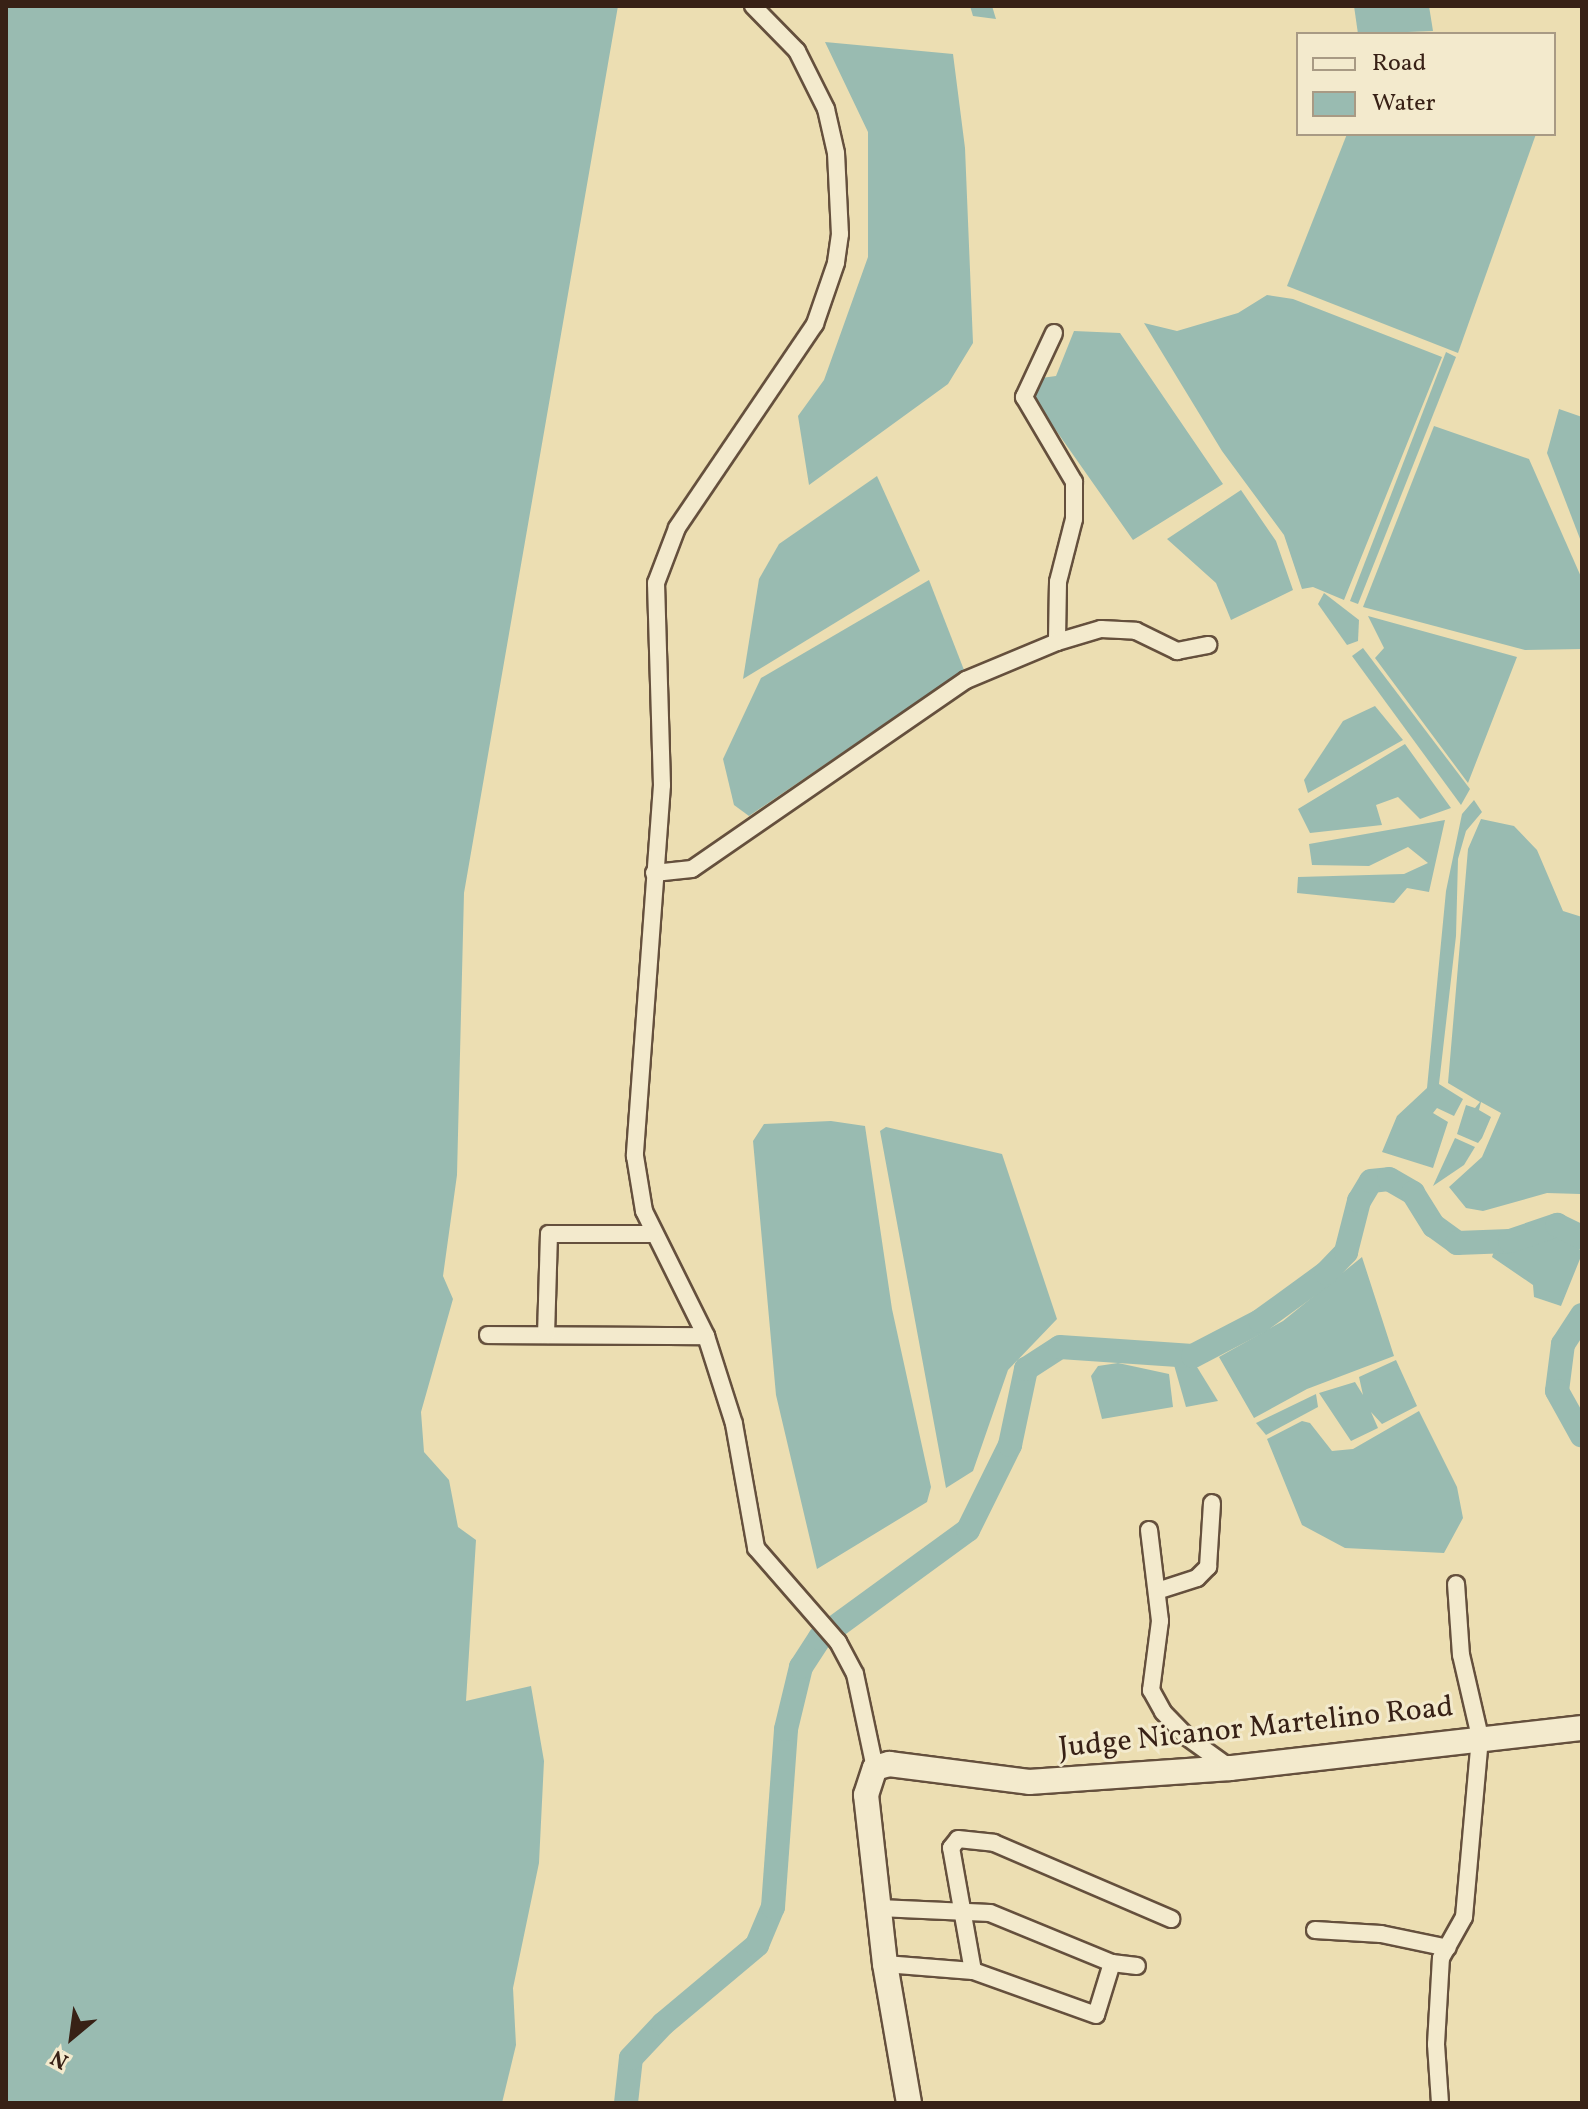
<!DOCTYPE html>
<html>
<head>
<meta charset="utf-8">
<style>
  body { margin:0 }
  #map { position:relative; width:1588px; height:2109px; overflow:hidden; background:#ecdeb2; font-family:Vollkorn,serif }
  div>[style] { position:absolute }
  .water>* { inset:0; background:#99bbb1 }
  .river>* { height:24px; margin:-12px; padding:0 12px; transform-origin:12px; border-radius:12px; background:#99bbb1 }
  .roads { filter:drop-shadow(2px 0 #65503d) drop-shadow(-2px 0 #65503d) drop-shadow(0 2px #65503d) drop-shadow(0 -2px #65503d) }
  .street>* { height:16px; margin:-8px; padding:0 8px; transform-origin:8px; border-radius:8px; background:#f3eacd }
  .secondary>* { height:24px; margin:-12px; padding:0 12px; transform-origin:12px; border-radius:12px; background:#f3eacd }
  span { translate:-50% -50%; white-space:nowrap; text-align:center; line-height:1.15; -webkit-text-stroke:6px #f3eacd; paint-order:stroke }
  .street-label { font-size:30px; color:#382116 }
  .frame { position:absolute; inset:0; border:8px solid #382116; pointer-events:none }
  .legend { position:absolute; left:1296px; top:32px; width:260px; height:104px; box-sizing:border-box; background:#f3eacd; border:2px solid #a89a84; margin:0; padding:10px 14px; list-style:none; font-size:24px; color:#382116 }
  .legend li { display:flex; align-items:center; gap:16px; height:40px }
  .legend b { width:40px; border:2px solid #a89a84 }
  .north { position:absolute; left:32px; top:1997px; width:80px; height:80px; -webkit-text-stroke:6px #f3eacd; paint-order:stroke; rotate:209deg; font-size:22px; font-weight:700; line-height:32px; text-align:center; color:#382116 }
  .north::after { content:''; display:block; margin:auto; width:28px; height:36px; background:#382116; clip-path:polygon(50% 0,100% 100%,50% 72%,0 100%) }
</style>
</head>
<body>
<div id="map">
  <div class="water">
    <div style="clip-path:polygon(6px 6px,618px 6px,464px 893px,457px 1175px,443px 1276px,453px 1299px,421px 1412px,424px 1452px,449px 1480px,458px 1527px,476px 1540px,466px 1701px,531px 1686px,544px 1761px,539px 1863px,513px 1988px,516px 2045px,502px 2103px,6px 2103px)"></div>
    <div style="clip-path:polygon(970px 6px,992px 6px,996px 19px,973px 16px)"></div>
    <div style="clip-path:polygon(1354px 6px,1429px 6px,1433px 31px,1358px 34px)"></div>
    <div style="clip-path:polygon(825px 42px,953px 54px,965px 148px,973px 343px,948px 384px,809px 485px,798px 416px,824px 380px,868px 257px,868px 132px)"></div>
    <div style="clip-path:polygon(1347px 134px,1536px 134px,1458px 353px,1287px 286px)"></div>
    <div style="clip-path:polygon(1267px 295px,1293px 299px,1442px 357px,1344px 600px,1313px 587px,1302px 589px,1284px 535px,1222px 451px,1144px 323px,1177px 331px,1238px 313px)"></div>
    <div style="clip-path:polygon(1074px 331px,1120px 333px,1223px 484px,1133px 540px,1029px 392px,1034px 379px,1056px 376px)"></div>
    <div style="clip-path:polygon(1446px 352px,1456px 357px,1358px 604px,1350px 601px)"></div>
    <div style="clip-path:polygon(1559px 409px,1582px 417px,1582px 544px,1547px 453px)"></div>
    <div style="clip-path:polygon(1434px 426px,1529px 459px,1582px 579px,1582px 649px,1525px 650px,1363px 607px)"></div>
    <div style="clip-path:polygon(877px 476px,920px 571px,743px 679px,759px 579px,779px 544px)"></div>
    <div style="clip-path:polygon(1241px 490px,1276px 541px,1293px 590px,1231px 620px,1216px 583px,1167px 539px)"></div>
    <div style="clip-path:polygon(929px 580px,964px 670px,749px 816px,734px 805px,723px 759px,761px 678px)"></div>
    <div style="clip-path:polygon(1324px 593px,1359px 620px,1358px 641px,1347px 645px,1318px 604px)"></div>
    <div style="clip-path:polygon(1368px 616px,1517px 657px,1468px 783px,1375px 658px,1384px 648px)"></div>
    <div style="clip-path:polygon(1363px 648px,1470px 789px,1461px 805px,1352px 656px)"></div>
    <div style="clip-path:polygon(1375px 706px,1403px 740px,1308px 793px,1304px 780px,1343px 721px)"></div>
    <div style="clip-path:polygon(1405px 744px,1451px 808px,1420px 819px,1398px 797px,1376px 805px,1382px 825px,1310px 833px,1298px 809px)"></div>
    <div style="clip-path:polygon(1474px 800px,1482px 812px,1466px 831px,1458px 859px,1456px 936px,1439px 1084px,1463px 1099px,1454px 1116px,1437px 1108px,1433px 1113px,1448px 1122px,1433px 1168px,1382px 1152px,1397px 1116px,1427px 1088px,1446px 891px,1462px 814px)"></div>
    <div style="clip-path:polygon(1481px 819px,1514px 826px,1537px 850px,1563px 911px,1582px 917px,1580px 1194px,1547px 1193px,1483px 1211px,1466px 1208px,1449px 1187px,1482px 1157px,1501px 1113px,1481px 1102px,1479px 1110px,1491px 1117px,1482px 1138px,1478px 1143px,1457px 1134px,1466px 1105px,1475px 1108px,1480px 1102px,1448px 1083px,1468px 849px)"></div>
    <div style="clip-path:polygon(1445px 820px,1429px 892px,1407px 888px,1394px 903px,1297px 893px,1298px 877px,1404px 874px,1428px 863px,1408px 847px,1369px 866px,1312px 865px,1309px 844px)"></div>
    <div style="clip-path:polygon(831px 1121px,865px 1126px,892px 1309px,931px 1487px,927px 1502px,817px 1569px,776px 1395px,753px 1141px,764px 1124px)"></div>
    <div style="clip-path:polygon(886px 1127px,1002px 1154px,1057px 1319px,1008px 1370px,973px 1471px,946px 1488px,880px 1131px)"></div>
    <div style="clip-path:polygon(1455px 1138px,1475px 1147px,1464px 1165px,1433px 1186px)"></div>
    <div style="clip-path:polygon(1556px 1234px,1577px 1244px,1582px 1254px,1561px 1306px,1534px 1297px,1533px 1285px,1492px 1257px,1494px 1251px)"></div>
    <div style="clip-path:polygon(1362px 1257px,1394px 1356px,1307px 1389px,1254px 1418px,1219px 1357px,1283px 1321px)"></div>
    <div style="clip-path:polygon(1396px 1360px,1417px 1406px,1382px 1424px,1371px 1412px,1378px 1428px,1351px 1441px,1319px 1393px,1355px 1382px,1363px 1395px,1359px 1377px)"></div>
    <div style="clip-path:polygon(1185px 1362px,1197px 1367px,1218px 1401px,1186px 1407px,1174px 1365px)"></div>
    <div style="clip-path:polygon(1118px 1363px,1169px 1374px,1173px 1407px,1102px 1419px,1091px 1376px,1098px 1366px)"></div>
    <div style="clip-path:polygon(1316px 1394px,1318px 1407px,1266px 1435px,1256px 1423px)"></div>
    <div style="clip-path:polygon(1419px 1411px,1457px 1487px,1463px 1518px,1444px 1553px,1345px 1548px,1302px 1525px,1267px 1439px,1302px 1421px,1310px 1423px,1332px 1451px,1353px 1449px)"></div>
  </div>
  <div class="river">
    <div style="left:1582px;top:1315px;width:35px;rotate:123deg"></div>
    <div style="left:1563px;top:1344px;width:47px;rotate:97.3deg"></div>
    <div style="left:1557px;top:1391px;width:51px;rotate:60.9deg"></div>
    <div style="left:626px;top:2103px;width:45px;rotate:-83.7deg"></div>
    <div style="left:631px;top:2058px;width:47px;rotate:-46.7deg"></div>
    <div style="left:663px;top:2024px;width:123px;rotate:-40deg"></div>
    <div style="left:757px;top:1945px;width:41px;rotate:-67.2deg"></div>
    <div style="left:773px;top:1907px;width:178px;rotate:-85.8deg"></div>
    <div style="left:786px;top:1729px;width:64px;rotate:-76.4deg"></div>
    <div style="left:801px;top:1667px;width:35px;rotate:-57deg"></div>
    <div style="left:820px;top:1638px;width:183px;rotate:-36.1deg"></div>
    <div style="left:968px;top:1530px;width:95px;rotate:-63.7deg"></div>
    <div style="left:1010px;top:1445px;width:78px;rotate:-78.1deg"></div>
    <div style="left:1026px;top:1369px;width:40px;rotate:-32.9deg"></div>
    <div style="left:1060px;top:1347px;width:133px;rotate:3.9deg"></div>
    <div style="left:1193px;top:1356px;width:76px;rotate:-27.6deg"></div>
    <div style="left:1260px;top:1321px;width:82px;rotate:-36deg"></div>
    <div style="left:1326px;top:1273px;width:29px;rotate:-46deg"></div>
    <div style="left:1346px;top:1252px;width:53px;rotate:-75.7deg"></div>
    <div style="left:1359px;top:1201px;width:23px;rotate:-59deg"></div>
    <div style="left:1371px;top:1181px;width:18px;rotate:-6deg"></div>
    <div style="left:1389px;top:1179px;width:28px;rotate:30deg"></div>
    <div style="left:1413px;top:1193px;width:39px;rotate:58deg"></div>
    <div style="left:1434px;top:1226px;width:29px;rotate:36deg"></div>
    <div style="left:1457px;top:1243px;width:53px;rotate:-2.2deg"></div>
    <div style="left:1510px;top:1241px;width:50px;rotate:-18.8deg"></div>
    <div style="left:1557px;top:1225px;width:28px;rotate:26deg"></div>
  </div>
  <div class="roads">
    <div class="street">
      <div style="left:753px;top:6px;width:63px;rotate:45.6deg"></div>
      <div style="left:797px;top:51px;width:65px;rotate:63.4deg"></div>
      <div style="left:826px;top:109px;width:45px;rotate:77.2deg"></div>
      <div style="left:836px;top:153px;width:81px;rotate:87.2deg"></div>
      <div style="left:840px;top:234px;width:29px;rotate:98deg"></div>
      <div style="left:836px;top:263px;width:65px;rotate:109deg"></div>
      <div style="left:815px;top:324px;width:246px;rotate:124.1deg"></div>
      <div style="left:677px;top:528px;width:59px;rotate:110.9deg"></div>
      <div style="left:656px;top:583px;width:202px;rotate:88.3deg"></div>
      <div style="left:662px;top:785px;width:372px;rotate:94.2deg"></div>
      <div style="left:635px;top:1156px;width:56px;rotate:80.7deg"></div>
      <div style="left:644px;top:1211px;width:140px;rotate:63.6deg"></div>
      <div style="left:706px;top:1336px;width:92px;rotate:72.3deg"></div>
      <div style="left:734px;top:1424px;width:126px;rotate:79.9deg"></div>
      <div style="left:756px;top:1548px;width:125px;rotate:48.9deg"></div>
      <div style="left:838px;top:1642px;width:36px;rotate:62deg"></div>
      <div style="left:855px;top:1674px;width:96px;rotate:78deg"></div>
      <div style="left:1054px;top:333px;width:71px;rotate:115.1deg"></div>
      <div style="left:1024px;top:397px;width:99px;rotate:59.5deg"></div>
      <div style="left:1074px;top:482px;width:37px;rotate:90deg"></div>
      <div style="left:1074px;top:519px;width:65px;rotate:104.3deg"></div>
      <div style="left:1058px;top:582px;width:60px;rotate:91deg"></div>
      <div style="left:654px;top:873px;width:38px;rotate:-6deg"></div>
      <div style="left:692px;top:869px;width:333px;rotate:-34.6deg"></div>
      <div style="left:966px;top:680px;width:99px;rotate:-22.7deg"></div>
      <div style="left:1057px;top:642px;width:46px;rotate:-16.5deg"></div>
      <div style="left:1101px;top:629px;width:35px;rotate:3deg"></div>
      <div style="left:1136px;top:631px;width:46px;rotate:26deg"></div>
      <div style="left:1177px;top:651px;width:32px;rotate:-11deg"></div>
      <div style="left:488px;top:1335px;width:218px;rotate:0.3deg"></div>
      <div style="left:546px;top:1335px;width:101px;rotate:-88.3deg"></div>
      <div style="left:549px;top:1234px;width:105px"></div>
      <div style="left:1149px;top:1530px;width:92px;rotate:83.1deg"></div>
      <div style="left:1160px;top:1621px;width:70px;rotate:97.4deg"></div>
      <div style="left:1151px;top:1690px;width:25px;rotate:61deg"></div>
      <div style="left:1163px;top:1712px;width:35px;rotate:46deg"></div>
      <div style="left:1187px;top:1737px;width:53px;rotate:35.8deg"></div>
      <div style="left:1157px;top:1591px;width:42px;rotate:-18deg"></div>
      <div style="left:1197px;top:1578px;width:16px;rotate:-45deg"></div>
      <div style="left:1208px;top:1567px;width:64px;rotate:-86.4deg"></div>
      <div style="left:879px;top:1908px;width:111px;rotate:2.6deg"></div>
      <div style="left:990px;top:1913px;width:132px;rotate:22.3deg"></div>
      <div style="left:1112px;top:1963px;width:25px;rotate:7deg"></div>
      <div style="left:1315px;top:1930px;width:66px;rotate:3.5deg"></div>
      <div style="left:1381px;top:1934px;width:68px;rotate:11.8deg"></div>
      <div style="left:1112px;top:1963px;width:54px;rotate:107.1deg"></div>
      <div style="left:1096px;top:2015px;width:131px;rotate:-160.3deg"></div>
      <div style="left:973px;top:1971px;width:125px;rotate:-100.1deg"></div>
      <div style="left:951px;top:1848px;width:11px;rotate:-52deg"></div>
      <div style="left:958px;top:1839px;width:36px;rotate:6deg"></div>
      <div style="left:994px;top:1843px;width:193px;rotate:23.2deg"></div>
      <div style="left:885px;top:1964px;width:88px;rotate:4.5deg"></div>
      <div style="left:1440px;top:2103px;width:59px;rotate:-93.9deg"></div>
      <div style="left:1436px;top:2044px;width:86px;rotate:-86.7deg"></div>
      <div style="left:1441px;top:1958px;width:47px;rotate:-60.7deg"></div>
      <div style="left:1464px;top:1917px;width:181px;rotate:-84.9deg"></div>
      <div style="left:1480px;top:1737px;width:84px;rotate:-103deg"></div>
      <div style="left:1461px;top:1655px;width:71px;rotate:-94deg"></div>
    </div>
    <div class="secondary">
      <div style="left:909px;top:2103px;width:141px;rotate:-99.8deg"></div>
      <div style="left:885px;top:1964px;width:170px;rotate:-96.4deg"></div>
      <div style="left:866px;top:1795px;width:28px;rotate:-72deg"></div>
      <div style="left:875px;top:1768px;width:15px;rotate:-16deg"></div>
      <div style="left:889px;top:1764px;width:141px;rotate:7.3deg"></div>
      <div style="left:1029px;top:1782px;width:202px;rotate:-4deg"></div>
      <div style="left:1231px;top:1768px;width:353px;rotate:-6.5deg"></div>
    </div>
  </div>
  <div class="street-label">
    <span style="left:1256px;top:1728px;rotate:-6deg">Judge Nicanor Martelino Road</span>
  </div>
  <div class="frame"></div>
  <ul class="legend">
  <li><b style="height:10px;background:#f3eacd"></b>Road</li>
  <li><b style="height:22px;background:#99bbb1"></b>Water</li>
  </ul>
  <div class="north">N</div>
</div>
</body>
</html>
